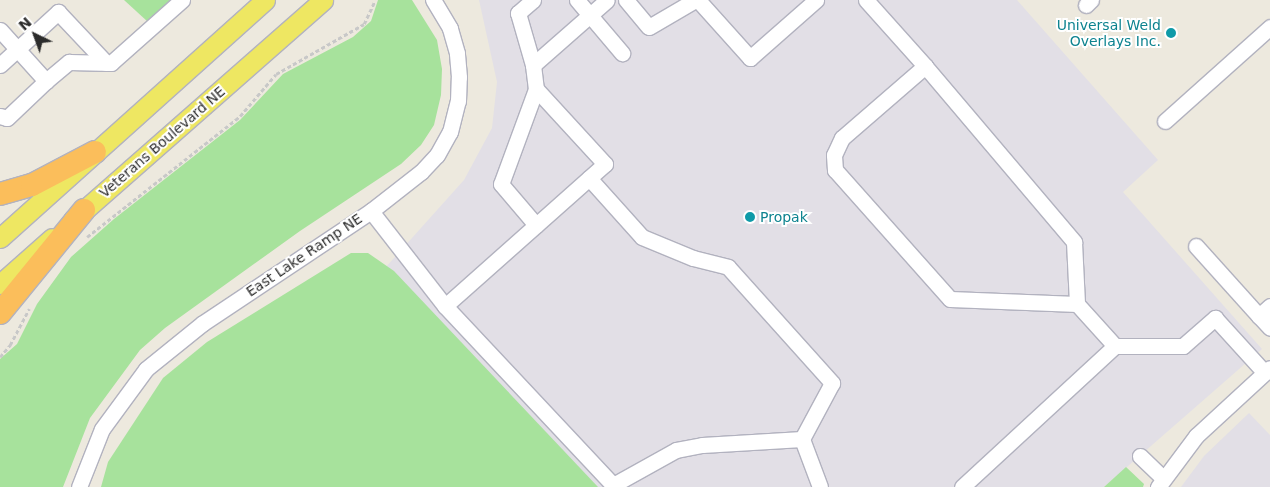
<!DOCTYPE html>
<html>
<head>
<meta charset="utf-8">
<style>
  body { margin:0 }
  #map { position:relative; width:1270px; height:487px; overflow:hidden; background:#ede9de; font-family:"DejaVu Sans",sans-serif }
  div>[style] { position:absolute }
  .industrial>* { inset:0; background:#e2dfe6 }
  .green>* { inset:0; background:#a7e29c }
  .path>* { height:2.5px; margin-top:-1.25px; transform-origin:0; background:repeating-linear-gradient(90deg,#c8c8c8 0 4px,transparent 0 6.5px) }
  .roads { filter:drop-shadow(1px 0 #b2b2bf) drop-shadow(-1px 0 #b2b2bf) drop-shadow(0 1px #b2b2bf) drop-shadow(0 -1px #b2b2bf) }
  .minor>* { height:15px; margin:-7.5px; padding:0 7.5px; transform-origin:7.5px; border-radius:7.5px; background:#fff }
  .major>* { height:19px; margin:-9.5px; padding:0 9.5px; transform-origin:9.5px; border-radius:9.5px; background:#eee762 }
  .highway>* { height:22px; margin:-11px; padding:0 11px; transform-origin:11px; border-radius:11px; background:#fbbe5b }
  .dots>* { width:14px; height:14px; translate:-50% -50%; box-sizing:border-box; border:2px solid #fff; border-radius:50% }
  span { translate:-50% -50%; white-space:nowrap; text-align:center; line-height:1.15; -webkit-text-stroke:4px #fff; paint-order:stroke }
  .culture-label { font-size:14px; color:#0d838f }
  .right { translate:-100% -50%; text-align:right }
  .left { translate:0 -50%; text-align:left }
  .street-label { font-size:14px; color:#2c2c2c }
  .north { position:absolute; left:10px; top:10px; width:50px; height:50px; -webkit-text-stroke:4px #fff; paint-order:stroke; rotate:318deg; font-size:14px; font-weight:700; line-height:20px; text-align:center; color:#2c2c2c }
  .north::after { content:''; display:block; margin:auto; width:18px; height:22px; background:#2c2c2c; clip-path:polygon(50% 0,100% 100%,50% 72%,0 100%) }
</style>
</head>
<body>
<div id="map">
  <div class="industrial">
    <div style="clip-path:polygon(479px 0,1017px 0,1158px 160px,1123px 192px,1262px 349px,1104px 487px,145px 487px,368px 287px,464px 180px,492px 128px,497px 82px)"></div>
    <div style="clip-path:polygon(1249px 413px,1270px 435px,1270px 487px,1181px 487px,1204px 456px)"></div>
  </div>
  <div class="green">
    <div style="clip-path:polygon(124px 0,173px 0,148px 22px)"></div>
    <div style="clip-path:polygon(378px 0,412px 0,437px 40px,442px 69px,441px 95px,434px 125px,421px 145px,401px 164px,300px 231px,165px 328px,140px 350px,90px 418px,63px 487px,0 487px,0 359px,17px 344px,37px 304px,71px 257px,114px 219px,240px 120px,283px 74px,353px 37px,371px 21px)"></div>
    <div style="clip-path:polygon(351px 253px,368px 253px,394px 271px,598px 487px,101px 487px,108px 462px,163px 378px,207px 342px)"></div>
    <div style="clip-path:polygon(1126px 467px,1144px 484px,1143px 487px,1104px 487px)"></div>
  </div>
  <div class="path">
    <div style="left:87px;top:237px;width:195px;rotate:-38.3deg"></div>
    <div style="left:240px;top:116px;width:55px;rotate:-49.4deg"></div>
    <div style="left:276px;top:74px;width:101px;rotate:-29.6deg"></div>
    <div style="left:364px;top:24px;width:26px;rotate:-65deg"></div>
    <div style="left:0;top:357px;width:16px;rotate:-50deg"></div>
    <div style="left:10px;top:345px;width:41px;rotate:-62.2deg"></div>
  </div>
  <div class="roads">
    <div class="minor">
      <div style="left:533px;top:0;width:20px;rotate:139deg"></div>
      <div style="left:518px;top:13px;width:54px;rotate:73.9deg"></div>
      <div style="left:533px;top:65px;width:24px;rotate:83deg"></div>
      <div style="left:577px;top:0;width:70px;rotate:49.7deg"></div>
      <div style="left:626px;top:0;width:35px;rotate:50deg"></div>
      <div style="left:649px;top:27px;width:53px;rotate:-30.4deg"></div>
      <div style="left:698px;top:0;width:78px;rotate:48.1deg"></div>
      <div style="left:750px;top:58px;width:88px;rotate:-41.3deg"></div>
      <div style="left:866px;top:0;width:89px;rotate:48.2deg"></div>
      <div style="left:925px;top:66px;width:231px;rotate:49.7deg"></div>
      <div style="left:1074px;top:242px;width:62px;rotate:87.2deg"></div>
      <div style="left:1077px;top:304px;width:127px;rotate:-177.7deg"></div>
      <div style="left:950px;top:299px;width:173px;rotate:-131.7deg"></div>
      <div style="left:835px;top:170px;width:15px;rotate:-94deg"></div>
      <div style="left:834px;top:155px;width:19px;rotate:-65deg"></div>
      <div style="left:842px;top:138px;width:110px;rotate:-40.9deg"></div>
      <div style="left:1086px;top:5px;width:7px;rotate:-45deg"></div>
      <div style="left:0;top:30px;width:69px;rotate:48deg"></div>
      <div style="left:46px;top:81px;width:30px;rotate:-40deg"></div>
      <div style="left:69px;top:62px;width:42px;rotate:1.4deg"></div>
      <div style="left:111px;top:63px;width:95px;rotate:-41.6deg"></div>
      <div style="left:0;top:65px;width:79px;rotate:-42.4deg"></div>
      <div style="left:58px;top:12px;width:70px;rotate:46.7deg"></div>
      <div style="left:533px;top:65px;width:98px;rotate:-41.3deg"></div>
      <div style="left:0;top:116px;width:7px;rotate:16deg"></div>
      <div style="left:7px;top:118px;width:54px;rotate:-43.5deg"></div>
      <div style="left:1165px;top:121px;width:141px;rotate:-41.8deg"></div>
      <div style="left:589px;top:178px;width:79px;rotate:48.1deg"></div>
      <div style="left:642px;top:237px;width:55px;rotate:22.4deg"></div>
      <div style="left:693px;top:258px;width:36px;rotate:14deg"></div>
      <div style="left:728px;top:267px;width:156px;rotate:48.1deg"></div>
      <div style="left:832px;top:383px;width:64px;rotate:118.2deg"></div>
      <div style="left:802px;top:439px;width:100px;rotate:176.6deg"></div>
      <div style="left:702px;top:445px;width:26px;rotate:169deg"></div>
      <div style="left:676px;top:450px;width:72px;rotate:150.9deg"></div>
      <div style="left:371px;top:211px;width:120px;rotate:52.1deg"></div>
      <div style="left:445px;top:306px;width:248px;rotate:46.8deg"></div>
      <div style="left:1196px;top:246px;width:94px;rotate:48deg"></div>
      <div style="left:1077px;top:304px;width:57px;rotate:47.9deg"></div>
      <div style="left:1115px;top:346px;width:68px"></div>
      <div style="left:1183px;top:346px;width:43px;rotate:-41.2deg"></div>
      <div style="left:1215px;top:318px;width:74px;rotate:47.7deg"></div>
      <div style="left:445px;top:306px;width:214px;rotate:-41.6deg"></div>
      <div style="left:605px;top:164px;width:102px;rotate:-132.6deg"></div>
      <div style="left:536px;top:89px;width:101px;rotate:110.2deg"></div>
      <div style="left:501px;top:184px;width:54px;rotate:49.5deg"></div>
      <div style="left:1270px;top:306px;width:15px;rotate:138deg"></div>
      <div style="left:1259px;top:316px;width:16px;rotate:47deg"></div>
      <div style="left:802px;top:439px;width:51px;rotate:69.4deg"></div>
      <div style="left:1140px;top:456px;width:32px;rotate:44deg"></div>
      <div style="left:79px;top:487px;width:62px;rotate:-68.4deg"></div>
      <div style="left:102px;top:429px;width:74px;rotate:-53.7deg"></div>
      <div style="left:146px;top:369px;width:73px;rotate:-38.9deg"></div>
      <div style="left:203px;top:323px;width:202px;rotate:-33.7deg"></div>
      <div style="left:371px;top:211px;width:63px;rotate:-38deg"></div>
      <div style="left:421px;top:172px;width:23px;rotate:-47deg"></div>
      <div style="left:437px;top:155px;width:26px;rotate:-61deg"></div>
      <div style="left:450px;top:132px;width:32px;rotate:-76deg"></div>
      <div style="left:458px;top:101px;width:24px;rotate:-88deg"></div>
      <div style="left:459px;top:77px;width:24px;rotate:-95deg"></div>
      <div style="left:457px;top:53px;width:26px;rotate:-106deg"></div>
      <div style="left:450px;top:28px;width:33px;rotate:-121deg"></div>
      <div style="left:962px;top:487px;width:208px;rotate:-42.7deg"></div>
      <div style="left:1158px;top:487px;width:64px;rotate:-53.3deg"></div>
      <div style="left:1196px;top:436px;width:100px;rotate:-42.6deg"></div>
    </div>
    <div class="major">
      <div style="left:73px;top:220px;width:333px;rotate:-41.3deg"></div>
      <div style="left:0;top:238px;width:356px;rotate:-41.9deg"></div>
      <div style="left:0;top:284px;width:69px;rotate:-41.5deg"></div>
    </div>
    <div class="highway">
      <div style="left:0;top:194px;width:33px;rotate:-16deg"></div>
      <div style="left:32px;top:185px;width:71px;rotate:-27.6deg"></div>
      <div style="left:0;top:313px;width:133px;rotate:-50.8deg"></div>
    </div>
  </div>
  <div class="dots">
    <div style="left:1171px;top:33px;background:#0f9aa8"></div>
    <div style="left:750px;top:217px;background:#0f9aa8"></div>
  </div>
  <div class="culture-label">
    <span class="right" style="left:1161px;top:33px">Universal Weld<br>Overlays Inc.</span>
    <span class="left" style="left:760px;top:217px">Propak</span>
  </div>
  <div class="street-label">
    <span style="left:162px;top:142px;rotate:-41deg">Veterans Boulevard NE</span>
    <span style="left:304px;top:255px;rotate:-34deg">East Lake Ramp NE</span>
  </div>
  <div class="north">N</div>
</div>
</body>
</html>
